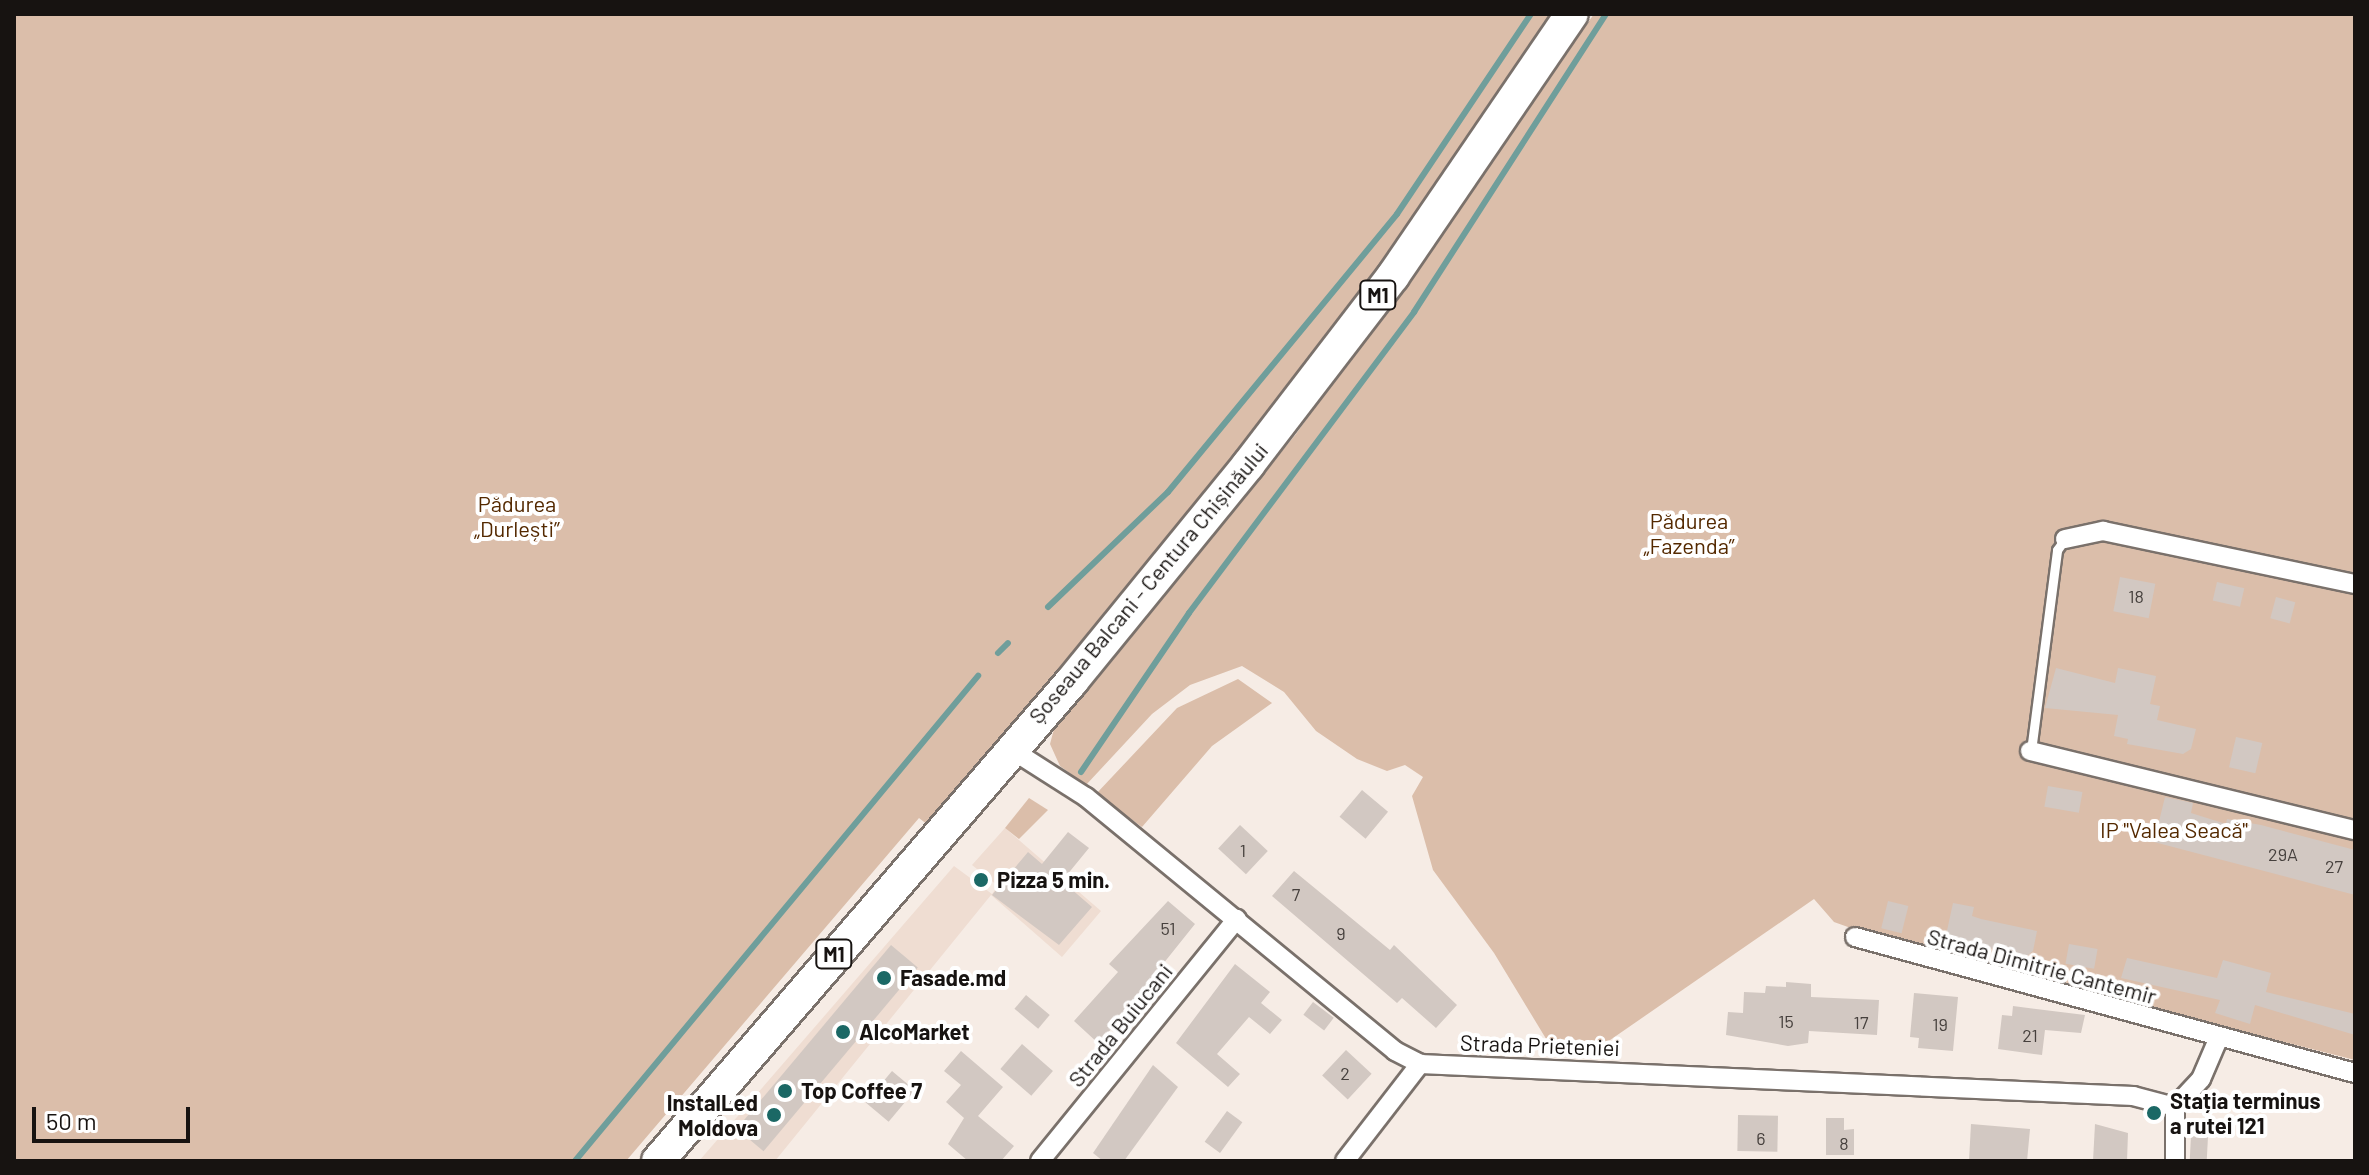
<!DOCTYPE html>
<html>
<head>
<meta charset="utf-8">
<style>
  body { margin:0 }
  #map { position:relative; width:2369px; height:1175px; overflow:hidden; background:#f6ece5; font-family:Barlow,sans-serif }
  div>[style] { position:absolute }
  .built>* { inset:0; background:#efddd2 }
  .green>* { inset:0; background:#dbbeaa }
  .stream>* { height:6px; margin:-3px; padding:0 3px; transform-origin:3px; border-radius:3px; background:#6f9e9b }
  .building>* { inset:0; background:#d2c8c2; transform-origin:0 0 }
  .roads { filter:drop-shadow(2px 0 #7a716b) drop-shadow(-2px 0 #7a716b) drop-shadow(0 2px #7a716b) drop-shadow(0 -2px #7a716b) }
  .lane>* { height:9px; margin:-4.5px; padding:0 4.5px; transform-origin:4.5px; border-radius:4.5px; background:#fff }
  .street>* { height:18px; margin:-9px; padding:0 9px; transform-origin:9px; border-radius:9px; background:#fff }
  .highway>* { height:32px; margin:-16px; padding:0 16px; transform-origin:16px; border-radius:16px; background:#fff }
  .dots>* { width:22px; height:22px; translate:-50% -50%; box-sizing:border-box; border:4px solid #fff; border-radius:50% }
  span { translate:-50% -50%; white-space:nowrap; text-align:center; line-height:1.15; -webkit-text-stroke:8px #fff; paint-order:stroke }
  .number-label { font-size:18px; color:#46403d }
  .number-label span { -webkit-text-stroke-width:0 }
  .shield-label span { padding:2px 6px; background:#fff; border:2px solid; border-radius:6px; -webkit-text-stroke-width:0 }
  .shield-label { font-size:20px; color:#171311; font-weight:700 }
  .park-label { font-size:22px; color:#542900 }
  .street-label { font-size:22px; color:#171311 }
  .poi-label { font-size:22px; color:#171311; font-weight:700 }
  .left { translate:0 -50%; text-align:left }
  .right { translate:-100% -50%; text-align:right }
  .frame { position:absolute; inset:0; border:16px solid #171311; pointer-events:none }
  .scale { position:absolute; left:32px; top:1107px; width:158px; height:36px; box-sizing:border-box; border:4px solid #171311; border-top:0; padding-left:10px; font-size:24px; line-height:28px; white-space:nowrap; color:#171311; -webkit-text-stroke:6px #fff; paint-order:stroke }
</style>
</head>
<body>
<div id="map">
  <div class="built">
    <div style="clip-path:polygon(1005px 828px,1101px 911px,1062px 957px,991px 895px,775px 1161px,699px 1161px,954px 866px,992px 894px,998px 886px,972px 865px)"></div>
  </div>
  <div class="green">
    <div style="clip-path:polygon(14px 14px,1552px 14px,1372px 276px,1224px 472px,928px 825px,919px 818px,626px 1161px,14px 1161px)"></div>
    <div style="clip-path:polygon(1594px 14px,2355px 14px,2355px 1060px,1887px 941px,1834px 922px,1814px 899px,1600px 1047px,1548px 1042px,1494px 953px,1433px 870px,1412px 796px,1423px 777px,1405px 765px,1387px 771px,1357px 759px,1316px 731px,1284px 692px,1242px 666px,1190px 685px,1152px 714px,1086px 785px,1060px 766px,1050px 744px,1054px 729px,1296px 434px)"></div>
    <div style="clip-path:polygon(1238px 679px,1272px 703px,1212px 746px,1142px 827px,1096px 794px,1177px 708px)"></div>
    <div style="clip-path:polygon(1029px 798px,1048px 810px,1019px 839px,1005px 828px)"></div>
  </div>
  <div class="stream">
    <div style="left:1048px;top:607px;width:166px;rotate:-43.8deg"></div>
    <div style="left:1168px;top:492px;width:360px;rotate:-50.5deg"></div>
    <div style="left:1397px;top:214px;width:241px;rotate:-56.2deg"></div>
    <div style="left:998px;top:653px;width:14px;rotate:-45deg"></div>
    <div style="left:1081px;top:772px;width:192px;rotate:-55.8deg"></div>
    <div style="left:1189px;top:613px;width:376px;rotate:-53.2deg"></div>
    <div style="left:1414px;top:312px;width:354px;rotate:-57.2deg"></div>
    <div style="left:575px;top:1161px;width:631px;rotate:-50.28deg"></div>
  </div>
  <div class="building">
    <div style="left:2120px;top:577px;width:36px;height:35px;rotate:11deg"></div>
    <div style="left:2217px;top:582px;width:28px;height:19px;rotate:13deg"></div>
    <div style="left:2276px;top:597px;width:20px;height:22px;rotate:15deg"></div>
    <div style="clip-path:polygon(2056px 668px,2115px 683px,2118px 668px,2156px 676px,2150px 704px,2160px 706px,2157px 720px,2196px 729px,2191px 749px,2183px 754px,2127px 744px,2128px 739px,2114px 736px,2118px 715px,2045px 708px)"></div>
    <div style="left:2236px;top:737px;width:27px;height:31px;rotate:13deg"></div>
    <div style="left:2048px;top:786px;width:35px;height:21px;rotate:10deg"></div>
    <div style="left:1362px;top:790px;width:34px;height:35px;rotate:40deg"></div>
    <div style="clip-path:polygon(2165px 797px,2193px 803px,2191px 813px,2226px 824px,2227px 819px,2261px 825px,2355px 850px,2355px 895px,2154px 842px)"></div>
    <div style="left:1240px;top:825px;width:38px;height:32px;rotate:43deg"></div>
    <div style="clip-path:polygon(1068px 832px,1089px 848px,1062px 881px,1092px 907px,1059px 945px,992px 895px,1028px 852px,1042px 864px)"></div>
    <div style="clip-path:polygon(1294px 871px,1390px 950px,1394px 945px,1457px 1005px,1436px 1028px,1402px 998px,1397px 1003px,1272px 896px)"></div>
    <div style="clip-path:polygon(1168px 901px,1195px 924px,1099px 1044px,1074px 1021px,1118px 972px,1109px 964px)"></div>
    <div style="left:1888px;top:901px;width:21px;height:28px;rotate:14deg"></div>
    <div style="clip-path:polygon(1953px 903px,1974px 907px,1972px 916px,1981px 919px,2037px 931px,2033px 951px,2027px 956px,1976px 945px,1973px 957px,1943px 949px)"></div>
    <div style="left:2069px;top:944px;width:29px;height:20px;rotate:10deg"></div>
    <div style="left:891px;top:945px;width:35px;height:240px;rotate:40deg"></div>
    <div style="clip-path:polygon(2127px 958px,2217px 978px,2223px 960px,2271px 973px,2266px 992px,2355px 1014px,2355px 1035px,2255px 1005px,2250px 1024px,2215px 1013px,2220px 1000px,2121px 978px)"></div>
    <div style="clip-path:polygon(1235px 964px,1270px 992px,1261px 1003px,1282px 1020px,1270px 1034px,1249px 1017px,1217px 1054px,1240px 1074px,1228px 1087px,1176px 1043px)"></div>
    <div style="clip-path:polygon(1786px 982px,1811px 984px,1811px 997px,1879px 1000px,1877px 1035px,1809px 1031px,1808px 1043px,1788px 1046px,1726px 1035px,1728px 1012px,1743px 1013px,1744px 992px,1765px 993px,1766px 986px,1786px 987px)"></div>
    <div style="clip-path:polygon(1914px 993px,1958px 997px,1953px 1051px,1918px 1048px,1919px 1038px,1910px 1037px)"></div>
    <div style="left:1026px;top:995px;width:31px;height:18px;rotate:40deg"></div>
    <div style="left:1313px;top:1002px;width:26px;height:16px;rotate:37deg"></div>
    <div style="clip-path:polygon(2013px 1006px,2085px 1015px,2081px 1033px,2045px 1030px,2042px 1055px,1998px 1049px,2002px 1015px,2012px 1016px)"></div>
    <div style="left:1022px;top:1044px;width:41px;height:33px;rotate:41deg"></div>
    <div style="left:1346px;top:1050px;width:35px;height:35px;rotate:43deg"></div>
    <div style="clip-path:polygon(961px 1051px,1003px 1087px,978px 1116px,1014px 1146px,1001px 1161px,968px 1161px,948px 1144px,964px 1118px,946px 1102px,961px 1085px,944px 1071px)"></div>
    <div style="clip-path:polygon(1153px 1065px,1178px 1087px,1124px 1161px,1103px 1161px,1093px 1153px)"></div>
    <div style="left:892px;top:1071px;width:30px;height:41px;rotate:40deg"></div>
    <div style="left:1227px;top:1111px;width:19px;height:38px;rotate:36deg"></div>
    <div style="left:1738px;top:1115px;width:40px;height:36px;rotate:1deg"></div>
    <div style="clip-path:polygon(1826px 1118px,1844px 1118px,1844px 1130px,1854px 1129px,1854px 1155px,1826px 1155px)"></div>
    <div style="clip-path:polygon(1971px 1124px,2030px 1129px,2027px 1161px,1969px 1161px)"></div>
    <div style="clip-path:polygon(2095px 1124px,2128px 1133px,2127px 1161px,2093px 1161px)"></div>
    <div style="left:2191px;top:1136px;width:17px;height:25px;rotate:3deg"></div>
  </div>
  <div class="roads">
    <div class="lane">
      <div style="left:2031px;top:751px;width:203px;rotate:-82.6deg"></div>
      <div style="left:2057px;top:550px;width:14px;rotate:-54deg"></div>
    </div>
    <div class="street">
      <div style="left:2065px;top:539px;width:39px;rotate:-12deg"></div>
      <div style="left:2103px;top:531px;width:258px;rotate:11.9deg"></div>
      <div style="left:1009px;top:748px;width:91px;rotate:32.5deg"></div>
      <div style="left:1086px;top:797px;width:400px;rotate:39.4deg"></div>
      <div style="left:1395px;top:1051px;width:28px;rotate:27deg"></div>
      <div style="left:1420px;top:1064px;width:714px;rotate:2.57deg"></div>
      <div style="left:2133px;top:1096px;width:43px;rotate:14.7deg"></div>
      <div style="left:2030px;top:751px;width:334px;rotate:13.7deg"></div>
      <div style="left:1855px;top:937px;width:518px;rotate:15.22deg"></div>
      <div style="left:2175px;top:1107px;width:38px;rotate:-47deg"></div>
      <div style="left:2201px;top:1079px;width:46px;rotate:-66.8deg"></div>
      <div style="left:1040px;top:1161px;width:312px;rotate:-50.9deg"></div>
      <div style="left:1345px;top:1161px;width:123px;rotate:-52.3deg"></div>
      <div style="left:2175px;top:1161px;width:54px;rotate:-90deg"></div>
    </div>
    <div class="highway">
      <div style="left:658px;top:1161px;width:634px;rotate:-49.22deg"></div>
      <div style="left:1072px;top:681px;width:279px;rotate:-50.8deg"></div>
      <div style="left:1248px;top:465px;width:238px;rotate:-52.5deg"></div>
      <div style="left:1393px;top:276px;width:317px;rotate:-55.7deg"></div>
    </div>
  </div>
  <div class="dots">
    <div style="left:981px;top:880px;background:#1b6865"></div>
    <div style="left:884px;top:978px;background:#1b6865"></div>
    <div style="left:843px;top:1032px;background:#1b6865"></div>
    <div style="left:785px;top:1091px;background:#1b6865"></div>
    <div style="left:2154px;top:1113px;background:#1b6865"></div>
    <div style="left:774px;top:1115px;background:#1b6865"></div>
  </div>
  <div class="number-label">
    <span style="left:2136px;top:596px">18</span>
    <span style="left:1243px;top:850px">1</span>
    <span style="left:2283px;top:854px">29A</span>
    <span style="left:2334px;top:866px">27</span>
    <span style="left:1296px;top:894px">7</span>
    <span style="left:1168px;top:928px">51</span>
    <span style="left:1341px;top:933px">9</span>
    <span style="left:1786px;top:1021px">15</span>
    <span style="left:1861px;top:1022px">17</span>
    <span style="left:1940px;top:1024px">19</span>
    <span style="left:2030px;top:1035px">21</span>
    <span style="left:1345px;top:1073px">2</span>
    <span style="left:1761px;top:1138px">6</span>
    <span style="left:1844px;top:1143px">8</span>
  </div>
  <div class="shield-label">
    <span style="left:1378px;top:295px">M1</span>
    <span style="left:834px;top:954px">M1</span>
  </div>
  <div class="park-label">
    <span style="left:517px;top:516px">Pădurea<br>„Durlești”</span>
    <span style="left:1689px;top:533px">Pădurea<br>„Fazenda”</span>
    <span style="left:2174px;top:830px">IP "Valea Seacă"</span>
  </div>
  <div class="street-label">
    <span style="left:1148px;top:583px;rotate:-50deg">Șoseaua Balcani - Centura Chișinăului</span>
    <span style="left:2042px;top:966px;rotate:15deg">Strada Dimitrie Cantemir</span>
    <span style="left:1120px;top:1025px;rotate:-51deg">Strada Buiucani</span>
    <span style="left:1540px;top:1045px;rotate:2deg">Strada Prieteniei</span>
  </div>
  <div class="poi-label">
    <span class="left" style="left:997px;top:880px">Pizza 5 min.</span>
    <span class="left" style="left:900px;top:978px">Fasade.md</span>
    <span class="left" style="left:859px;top:1032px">AlcoMarket</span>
    <span class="left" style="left:801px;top:1091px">Top Coffee 7</span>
    <span class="left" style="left:2170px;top:1113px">Stația terminus<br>a rutei 121</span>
    <span class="right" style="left:758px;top:1115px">InstalLed<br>Moldova</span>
  </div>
  <div class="frame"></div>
  <div class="scale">50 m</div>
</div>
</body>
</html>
